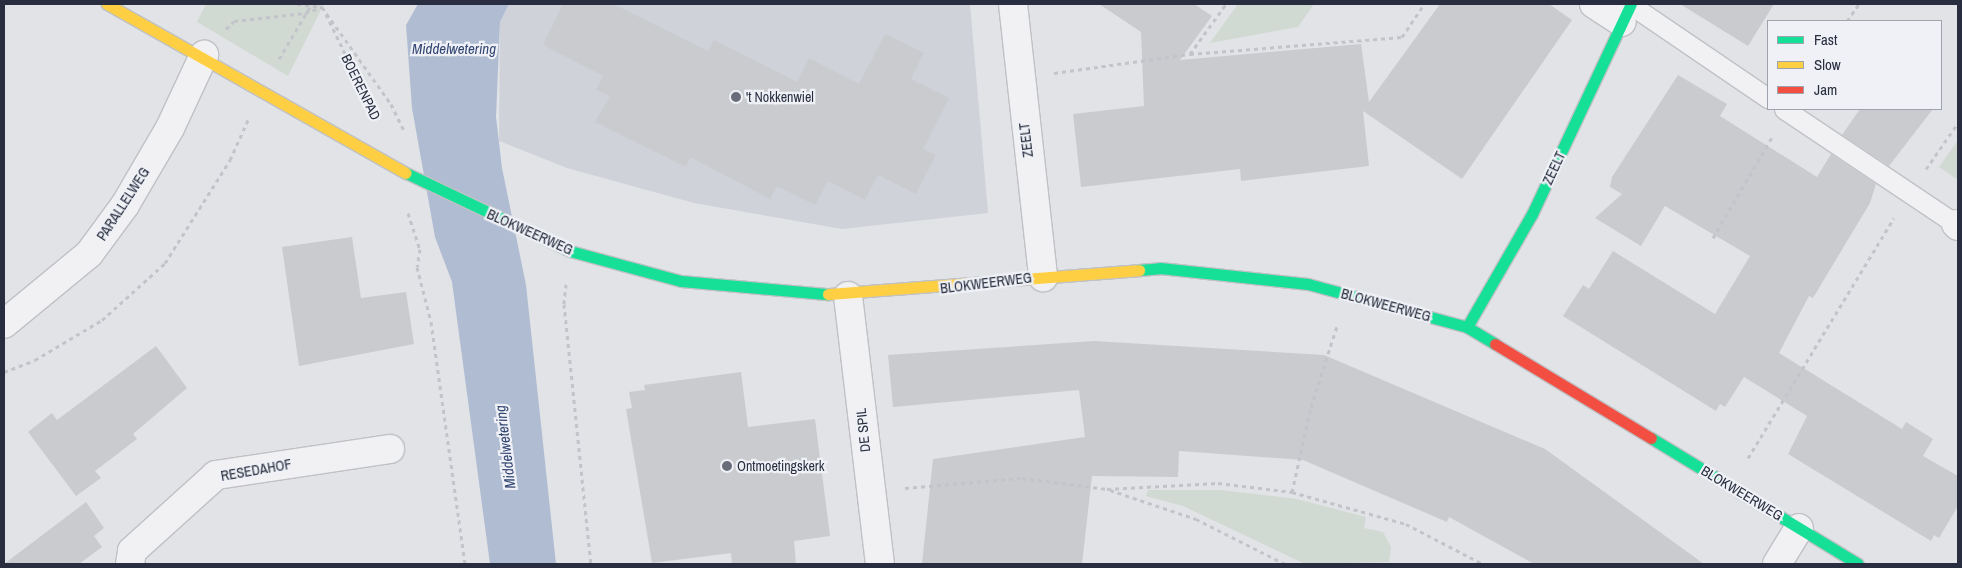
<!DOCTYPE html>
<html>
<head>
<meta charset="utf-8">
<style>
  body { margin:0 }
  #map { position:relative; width:1962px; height:568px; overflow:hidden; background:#e1e3e7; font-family:"Archivo Narrow",sans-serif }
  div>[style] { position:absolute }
  .built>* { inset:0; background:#d0d2da }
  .green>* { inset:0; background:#d0dad2 }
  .water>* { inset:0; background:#b0bcd1 }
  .building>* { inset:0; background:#cacbcf }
  .path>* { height:3px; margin-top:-1.5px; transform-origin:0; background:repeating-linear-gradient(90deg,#c3c4ca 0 4px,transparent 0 8px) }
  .roads { filter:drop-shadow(1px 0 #bfc1c5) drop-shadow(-1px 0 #bfc1c5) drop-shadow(0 1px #bfc1c5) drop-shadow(0 -1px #bfc1c5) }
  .lane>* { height:19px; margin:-9.5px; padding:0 9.5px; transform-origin:9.5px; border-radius:9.5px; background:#f1f1f3 }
  .street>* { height:28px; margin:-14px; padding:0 14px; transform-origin:14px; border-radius:14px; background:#f1f1f3 }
  .fast>* { height:11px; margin:-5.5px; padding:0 5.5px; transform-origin:5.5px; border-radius:5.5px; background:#16e098 }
  .slow>* { height:11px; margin:-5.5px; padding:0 5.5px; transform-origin:5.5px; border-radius:5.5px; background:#ffcf43 }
  .jam>* { height:11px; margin:-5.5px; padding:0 5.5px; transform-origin:5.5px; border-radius:5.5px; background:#f24e42 }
  .dots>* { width:14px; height:14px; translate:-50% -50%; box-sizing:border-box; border:2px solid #eff1f6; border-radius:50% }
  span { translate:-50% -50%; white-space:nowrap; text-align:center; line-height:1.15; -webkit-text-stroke:4.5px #eff1f6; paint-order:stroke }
  .street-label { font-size:14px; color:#282e40 }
  .poi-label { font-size:14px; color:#282e40 }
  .left { translate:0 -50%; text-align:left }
  .water-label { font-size:15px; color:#334773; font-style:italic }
  .frame { position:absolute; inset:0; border:5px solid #282e40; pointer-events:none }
  .legend { position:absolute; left:1767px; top:20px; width:175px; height:90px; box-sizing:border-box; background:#eff1f6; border:1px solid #9fa3ad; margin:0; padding:6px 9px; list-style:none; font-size:15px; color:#282e40 }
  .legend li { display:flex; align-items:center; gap:10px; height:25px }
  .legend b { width:25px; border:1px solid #9fa3ad }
</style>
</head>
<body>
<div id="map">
  <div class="built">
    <div style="clip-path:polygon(509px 4px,970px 4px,988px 213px,842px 229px,694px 203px,567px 168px,499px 141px,500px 22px)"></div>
  </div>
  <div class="green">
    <div style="clip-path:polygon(206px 4px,324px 4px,288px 76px,197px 22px)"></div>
    <div style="clip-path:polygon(1238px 4px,1314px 4px,1298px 27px,1210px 43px)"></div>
    <div style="clip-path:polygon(1958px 140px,1958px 180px,1939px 167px)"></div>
    <div style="clip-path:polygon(1148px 490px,1220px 490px,1297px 499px,1366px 517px,1364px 528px,1383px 532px,1391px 547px,1389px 562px,1305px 564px,1183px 506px,1146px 496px)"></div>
  </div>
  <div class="water">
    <div style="clip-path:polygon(418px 4px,509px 4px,500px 22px,496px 117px,502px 168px,526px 285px,556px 564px,490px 564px,452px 282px,435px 237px,412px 108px,406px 25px)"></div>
  </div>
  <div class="building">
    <div style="clip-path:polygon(563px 4px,613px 4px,708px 51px,714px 40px,797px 82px,809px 58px,859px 84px,885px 34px,924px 53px,911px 79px,949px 98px,923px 149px,936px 155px,916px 194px,878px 175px,865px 200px,828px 181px,815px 205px,777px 186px,770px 199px,690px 157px,686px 167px,595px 122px,610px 96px,596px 90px,603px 76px,543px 45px)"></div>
    <div style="clip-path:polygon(1099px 4px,1194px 4px,1212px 16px,1180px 60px,1361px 44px,1369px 102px,1440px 4px,1549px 4px,1572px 20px,1462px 179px,1363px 111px,1369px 166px,1241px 181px,1240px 169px,1081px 187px,1073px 114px,1144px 106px,1141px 32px)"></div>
    <div style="clip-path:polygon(1680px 4px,1774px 4px,1748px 46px)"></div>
    <div style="clip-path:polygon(1678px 75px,1727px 104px,1720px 116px,1817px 177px,1831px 154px,1876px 184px,1870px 203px,1813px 298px,1809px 296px,1779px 353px,1902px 429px,1906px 422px,1933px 439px,1923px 456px,1958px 476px,1958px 506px,1939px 538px,1934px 535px,1931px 541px,1788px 454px,1807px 416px,1744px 377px,1725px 407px,1720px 404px,1716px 411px,1563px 316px,1583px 285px,1589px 289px,1613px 251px,1715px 314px,1750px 256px,1665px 206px,1641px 246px,1595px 218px,1622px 194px,1610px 187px,1612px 177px)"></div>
    <div style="clip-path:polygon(1860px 109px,1933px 109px,1889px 166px,1842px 135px)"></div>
    <div style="clip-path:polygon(352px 237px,361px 298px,406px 292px,414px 344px,299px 366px,282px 247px)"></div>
    <div style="clip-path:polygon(1094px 341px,1324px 355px,1545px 449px,1704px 564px,1534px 564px,1449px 517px,1447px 522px,1303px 460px,1179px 451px,1178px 477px,1092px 476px,1082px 564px,922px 564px,933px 459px,1085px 437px,1079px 390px,893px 407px,888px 355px)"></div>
    <div style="clip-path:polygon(156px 346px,187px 388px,133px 434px,137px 439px,95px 471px,101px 478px,76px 496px,28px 432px,52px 413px,57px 420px)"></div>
    <div style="clip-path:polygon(741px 372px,748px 427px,815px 419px,830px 536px,794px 541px,796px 564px,732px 564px,731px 553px,652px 563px,626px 409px,632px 408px,629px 392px,645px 390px,644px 385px)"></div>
    <div style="clip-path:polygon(86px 502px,104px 528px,94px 536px,102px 547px,79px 564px,4px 564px)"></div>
  </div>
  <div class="path">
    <div style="left:297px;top:4px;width:25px;rotate:7deg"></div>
    <div style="left:322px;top:7px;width:119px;rotate:54.6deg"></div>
    <div style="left:391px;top:104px;width:32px;rotate:64deg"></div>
    <div style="left:326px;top:14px;width:111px;rotate:64.4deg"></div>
    <div style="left:1847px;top:21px;width:21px;rotate:-55deg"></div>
    <div style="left:226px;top:29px;width:11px;rotate:-45deg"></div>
    <div style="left:234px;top:21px;width:71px;rotate:-6.4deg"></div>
    <div style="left:305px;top:13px;width:18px;rotate:-19deg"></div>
    <div style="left:1190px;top:54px;width:213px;rotate:-4.6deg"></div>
    <div style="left:1402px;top:37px;width:40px;rotate:-56deg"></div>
    <div style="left:279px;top:59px;width:63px;rotate:-59.3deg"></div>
    <div style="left:1054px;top:73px;width:137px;rotate:-8deg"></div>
    <div style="left:1190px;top:54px;width:62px;rotate:-54.2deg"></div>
    <div style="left:1926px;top:169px;width:56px;rotate:-55.2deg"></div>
    <div style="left:408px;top:213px;width:38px;rotate:72deg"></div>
    <div style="left:420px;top:249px;width:18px;rotate:99deg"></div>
    <div style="left:417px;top:267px;width:57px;rotate:75.7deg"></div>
    <div style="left:431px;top:322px;width:244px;rotate:82deg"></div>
    <div style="left:1713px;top:238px;width:117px;rotate:-59.7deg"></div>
    <div style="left:566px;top:284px;width:20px;rotate:96deg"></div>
    <div style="left:564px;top:304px;width:261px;rotate:84.1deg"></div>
    <div style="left:4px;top:372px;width:33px;rotate:-21deg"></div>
    <div style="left:35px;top:360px;width:78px;rotate:-30.8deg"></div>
    <div style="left:102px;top:320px;width:85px;rotate:-42.1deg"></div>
    <div style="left:165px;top:263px;width:122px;rotate:-57.7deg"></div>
    <div style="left:230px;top:160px;width:44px;rotate:-65.8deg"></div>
    <div style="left:1748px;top:458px;width:281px;rotate:-58.7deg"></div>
    <div style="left:905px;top:488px;width:117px;rotate:-4.9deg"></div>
    <div style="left:1022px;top:478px;width:86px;rotate:7.4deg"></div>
    <div style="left:1107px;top:489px;width:111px;rotate:-3.1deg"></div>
    <div style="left:1218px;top:483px;width:75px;rotate:6.9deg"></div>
    <div style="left:1292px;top:492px;width:118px;rotate:15.7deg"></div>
    <div style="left:1406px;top:524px;width:87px;rotate:27.5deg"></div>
    <div style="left:1110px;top:490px;width:91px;rotate:18.6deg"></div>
    <div style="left:1196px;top:519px;width:100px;rotate:26.8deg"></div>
    <div style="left:1292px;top:492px;width:87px;rotate:-77.4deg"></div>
    <div style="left:1311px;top:407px;width:85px;rotate:-72.2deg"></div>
  </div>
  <div class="roads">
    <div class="lane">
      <div style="left:1631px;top:5px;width:166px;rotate:34.2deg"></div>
      <div style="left:1784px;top:109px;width:207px;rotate:33.8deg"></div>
    </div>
    <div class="street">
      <div style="left:1013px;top:4px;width:275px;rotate:83.7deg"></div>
      <div style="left:1594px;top:4px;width:33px;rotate:33deg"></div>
      <div style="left:1956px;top:224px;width:3px;rotate:45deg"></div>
      <div style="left:848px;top:296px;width:270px;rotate:83.2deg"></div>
      <div style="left:4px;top:324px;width:110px;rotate:-39.5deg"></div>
      <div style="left:89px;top:254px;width:61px;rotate:-53.7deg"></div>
      <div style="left:125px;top:205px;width:89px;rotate:-59.7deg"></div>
      <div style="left:170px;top:128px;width:81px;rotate:-65deg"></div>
      <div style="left:130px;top:564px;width:13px;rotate:-81deg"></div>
      <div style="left:132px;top:551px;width:113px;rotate:-42.1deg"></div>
      <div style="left:216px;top:475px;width:176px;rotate:-8.5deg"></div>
      <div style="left:1777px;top:564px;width:42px;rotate:-58.6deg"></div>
    </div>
    <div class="fast">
      <div style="left:406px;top:173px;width:182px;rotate:25.4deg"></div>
      <div style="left:570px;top:251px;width:115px;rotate:15.1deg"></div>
      <div style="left:681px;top:281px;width:148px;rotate:5.1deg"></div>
      <div style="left:1139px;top:270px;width:21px;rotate:-5deg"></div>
      <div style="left:1160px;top:268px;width:149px;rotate:6.2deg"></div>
      <div style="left:1308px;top:284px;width:165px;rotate:15.1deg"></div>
      <div style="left:1467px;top:327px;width:33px;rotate:31deg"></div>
      <div style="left:1467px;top:327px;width:130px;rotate:-60.1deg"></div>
      <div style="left:1532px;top:214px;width:232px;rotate:-64.8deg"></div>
      <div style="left:1651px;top:438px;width:242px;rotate:31.3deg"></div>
    </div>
    <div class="slow">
      <div style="left:107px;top:4px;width:343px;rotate:29.5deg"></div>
      <div style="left:828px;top:294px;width:312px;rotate:-4.4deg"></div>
    </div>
    <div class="jam">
      <div style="left:1495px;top:344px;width:182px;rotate:31.1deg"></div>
    </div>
  </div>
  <div class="dots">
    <div style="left:736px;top:97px;background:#696d7a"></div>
    <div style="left:727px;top:466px;background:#696d7a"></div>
  </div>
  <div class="street-label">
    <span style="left:361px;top:87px;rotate:64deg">BOERENPAD</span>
    <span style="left:1026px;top:140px;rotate:-97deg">ZEELT</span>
    <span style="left:1554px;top:168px;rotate:-65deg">ZEELT</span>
    <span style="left:123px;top:204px;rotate:-57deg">PARALLELWEG</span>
    <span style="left:530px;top:232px;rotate:24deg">BLOKWEERWEG</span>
    <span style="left:986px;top:283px;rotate:-7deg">BLOKWEERWEG</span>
    <span style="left:1386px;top:305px;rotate:15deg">BLOKWEERWEG</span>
    <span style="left:863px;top:430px;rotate:-96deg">DE SPIL</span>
    <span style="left:256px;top:470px;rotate:-10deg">RESEDAHOF</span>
    <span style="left:1742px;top:493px;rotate:31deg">BLOKWEERWEG</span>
  </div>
  <div class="poi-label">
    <span class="left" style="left:746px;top:97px">'t Nokkenwiel</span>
    <span class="left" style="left:737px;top:466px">Ontmoetingskerk</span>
  </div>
  <div class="water-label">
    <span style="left:454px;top:49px">Middelwetering</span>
    <span style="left:505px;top:447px;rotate:-97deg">Middelwetering</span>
  </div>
  <div class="frame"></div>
  <ul class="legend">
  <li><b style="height:6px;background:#16e098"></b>Fast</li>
  <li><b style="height:6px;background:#ffcf43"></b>Slow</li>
  <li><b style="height:6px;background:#f24e42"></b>Jam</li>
  </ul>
</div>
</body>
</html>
